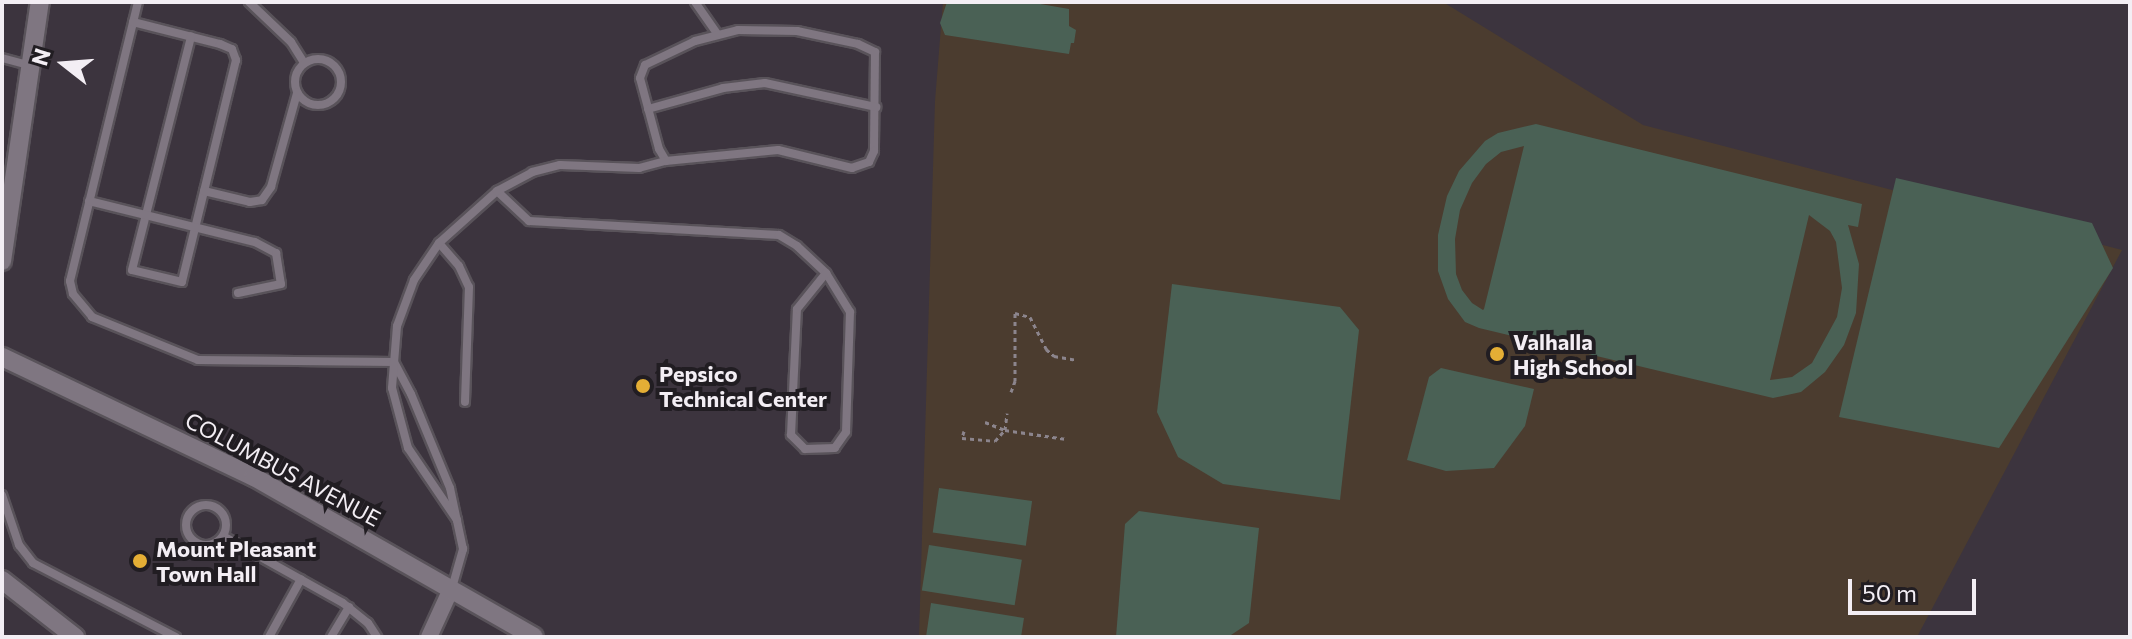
<!DOCTYPE html>
<html>
<head>
<meta charset="utf-8">
<style>
  body { margin:0 }
  #map { position:relative; width:2132px; height:639px; overflow:hidden; background:#3c343e; font-family:Commissioner,sans-serif }
  div>[style] { position:absolute }
  .education>* { inset:0; background:#4b3c2f }
  .green>* { inset:0; background:#4a6155; transform-origin:0 0 }
  .path>* { height:3px; margin-top:-1.5px; transform-origin:0; background:repeating-linear-gradient(90deg,#8c858d 0 4px,transparent 0 8px) }
  .roads { filter:drop-shadow(2px 0 #59535a) drop-shadow(-2px 0 #59535a) drop-shadow(0 2px #59535a) drop-shadow(0 -2px #59535a) }
  .service>* { height:8px; margin:-4px; padding:0 4px; transform-origin:4px; border-radius:4px; background:#7f7681 }
  .service>.ring { margin:-4px; padding:0; box-sizing:content-box; background:none; border:8px solid #7f7681; border-radius:50% }
  .minor>* { height:16px; margin:-8px; padding:0 8px; transform-origin:8px; border-radius:8px; background:#7f7681 }
  .tertiary>* { height:18px; margin:-9px; padding:0 9px; transform-origin:9px; border-radius:9px; background:#7f7681 }
  .dots>* { width:22px; height:22px; translate:-50% -50%; box-sizing:border-box; border:4px solid #211d22; border-radius:50% }
  span { translate:-50% -50%; white-space:nowrap; text-align:center; line-height:1.15; -webkit-text-stroke:8px #211d22; paint-order:stroke }
  .poi-label { font-size:22px; color:#f3eef4; font-weight:700 }
  .left { translate:0 -50%; text-align:left }
  .street-label { font-size:22px; color:#f3eef4 }
  .frame { position:absolute; inset:0; border:4px solid #f3eef4; pointer-events:none }
  .north { position:absolute; left:24px; top:24px; width:80px; height:80px; -webkit-text-stroke:6px #211d22; paint-order:stroke; rotate:287deg; font-size:22px; font-weight:700; line-height:32px; text-align:center; color:#f3eef4 }
  .north::after { content:''; display:block; margin:auto; width:28px; height:36px; background:#f3eef4; clip-path:polygon(50% 0,100% 100%,50% 72%,0 100%) }
  .scale { position:absolute; left:1848px; top:579px; width:128px; height:36px; box-sizing:border-box; border:4px solid #f3eef4; border-top:0; padding-left:10px; font-size:24px; line-height:28px; white-space:nowrap; color:#f3eef4; -webkit-text-stroke:6px #211d22; paint-order:stroke }
</style>
</head>
<body>
<div id="map">
  <div class="education">
    <div style="clip-path:polygon(943px 2px,1443px 2px,1643px 125px,2122px 250px,1917px 637px,919px 637px,935px 101px)"></div>
  </div>
  <div class="green">
    <div style="clip-path:polygon(947px 2px,1029px 2px,1069px 9px,1069px 26px,1076px 30px,1074px 43px,1071px 43px,1069px 54px,945px 35px,940px 23px)"></div>
    <div style="clip-path:polygon(evenodd,1536px 124px,1862px 204px,1858px 227px,1848px 225px,1859px 264px,1856px 313px,1844px 345px,1825px 372px,1801px 392px,1773px 398px,1479px 328px,1465px 322px,1448px 299px,1438px 271px,1438px 235px,1447px 196px,1459px 171px,1485px 141px,1498px 133px,1536px 124px,1524px 146px,1484px 309px,1483px 310px,1472px 303px,1462px 290px,1456px 274px,1455px 239px,1460px 210px,1472px 183px,1486px 164px,1501px 152px,1524px 146px,1536px 124px,1809px 215px,1830px 231px,1836px 242px,1842px 288px,1837px 317px,1812px 363px,1792px 377px,1770px 380px,1809px 215px)"></div>
    <div style="clip-path:polygon(1896px 178px,2092px 223px,2113px 268px,1999px 448px,1839px 417px)"></div>
    <div style="clip-path:polygon(1172px 284px,1340px 307px,1359px 330px,1340px 500px,1223px 484px,1178px 457px,1157px 412px)"></div>
    <div style="clip-path:polygon(1441px 368px,1534px 389px,1525px 426px,1494px 468px,1446px 471px,1407px 460px,1429px 377px)"></div>
    <div style="left:939px;top:488px;width:94px;height:45px;rotate:8deg"></div>
    <div style="clip-path:polygon(1139px 511px,1259px 528px,1249px 623px,1228px 637px,1116px 637px,1125px 524px)"></div>
    <div style="left:929px;top:545px;width:94px;height:46px;rotate:9deg"></div>
    <div style="clip-path:polygon(931px 603px,1024px 618px,1021px 637px,926px 637px)"></div>
  </div>
  <div class="path">
    <div style="left:1011px;top:392px;width:12px;rotate:-70deg"></div>
    <div style="left:1015px;top:381px;width:68px;rotate:-90deg"></div>
    <div style="left:1015px;top:313px;width:16px;rotate:15deg"></div>
    <div style="left:1030px;top:317px;width:36px;rotate:63deg"></div>
    <div style="left:1046px;top:349px;width:11px;rotate:41deg"></div>
    <div style="left:1054px;top:356px;width:22px;rotate:10deg"></div>
    <div style="left:985px;top:422px;width:22px;rotate:22deg"></div>
    <div style="left:1005px;top:430px;width:62px;rotate:8.4deg"></div>
    <div style="left:964px;top:431px;width:7px;rotate:106deg"></div>
    <div style="left:962px;top:438px;width:33px;rotate:5deg"></div>
    <div style="left:995px;top:441px;width:15px;rotate:-48deg"></div>
    <div style="left:1005px;top:430px;width:17px;rotate:-83deg"></div>
  </div>
  <div class="roads">
    <div class="service">
      <div style="left:138px;top:2px;width:287px;rotate:103.7deg"></div>
      <div style="left:70px;top:281px;width:13px;rotate:77deg"></div>
      <div style="left:73px;top:294px;width:30px;rotate:50deg"></div>
      <div style="left:92px;top:317px;width:114px;rotate:22.1deg"></div>
      <div style="left:198px;top:360px;width:196px;rotate:0.6deg"></div>
      <div style="left:394px;top:362px;width:36px;rotate:62deg"></div>
      <div style="left:411px;top:394px;width:102px;rotate:67.5deg"></div>
      <div style="left:450px;top:488px;width:33px;rotate:78deg"></div>
      <div style="left:249px;top:2px;width:58px;rotate:43.6deg"></div>
      <div style="left:291px;top:42px;width:25px;rotate:58deg"></div>
      <div style="left:695px;top:2px;width:40px;rotate:55.1deg"></div>
      <div style="left:133px;top:22px;width:90px;rotate:14.2deg"></div>
      <div style="left:220px;top:44px;width:13px;rotate:23deg"></div>
      <div style="left:232px;top:49px;width:12px;rotate:70deg"></div>
      <div style="left:236px;top:60px;width:228px;rotate:103.7deg"></div>
      <div style="left:182px;top:282px;width:51px;rotate:-166.5deg"></div>
      <div style="left:132px;top:270px;width:241px;rotate:-75.8deg"></div>
      <div style="left:738px;top:30px;width:59px;rotate:1deg"></div>
      <div style="left:797px;top:31px;width:62px;rotate:12deg"></div>
      <div style="left:858px;top:44px;width:19px;rotate:25deg"></div>
      <div style="left:875px;top:52px;width:99px;rotate:90.6deg"></div>
      <div style="left:874px;top:151px;width:12px;rotate:114deg"></div>
      <div style="left:869px;top:162px;width:18px;rotate:161deg"></div>
      <div style="left:852px;top:168px;width:76px;rotate:-166.3deg"></div>
      <div style="left:778px;top:150px;width:113px;rotate:174.4deg"></div>
      <div style="left:666px;top:161px;width:14px;rotate:-120deg"></div>
      <div style="left:659px;top:149px;width:73px;rotate:-105deg"></div>
      <div style="left:640px;top:78px;width:14px;rotate:-69deg"></div>
      <div style="left:645px;top:65px;width:55px;rotate:-25.6deg"></div>
      <div style="left:695px;top:41px;width:44px;rotate:-14.3deg"></div>
      <div style="left:2px;top:58px;width:28px;rotate:15deg"></div>
      <div class="ring" style="left:295px;top:59px;width:38px;height:38px"></div>
      <div style="left:648px;top:109px;width:78px;rotate:-15.6deg"></div>
      <div style="left:723px;top:88px;width:42px;rotate:-6.8deg"></div>
      <div style="left:765px;top:83px;width:114px;rotate:12.2deg"></div>
      <div style="left:204px;top:191px;width:47px;rotate:13.4deg"></div>
      <div style="left:250px;top:202px;width:12px;rotate:-9deg"></div>
      <div style="left:262px;top:200px;width:16px;rotate:-55deg"></div>
      <div style="left:271px;top:187px;width:98px;rotate:-74.5deg"></div>
      <div style="left:497px;top:191px;width:44px;rotate:43.2deg"></div>
      <div style="left:529px;top:221px;width:250px;rotate:3.2deg"></div>
      <div style="left:779px;top:235px;width:21px;rotate:31deg"></div>
      <div style="left:797px;top:246px;width:40px;rotate:43deg"></div>
      <div style="left:826px;top:273px;width:46px;rotate:58.4deg"></div>
      <div style="left:850px;top:312px;width:120px;rotate:91.9deg"></div>
      <div style="left:846px;top:432px;width:19px;rotate:125deg"></div>
      <div style="left:835px;top:448px;width:30px;rotate:178deg"></div>
      <div style="left:805px;top:449px;width:20px;rotate:-135deg"></div>
      <div style="left:791px;top:435px;width:126px;rotate:-87.3deg"></div>
      <div style="left:797px;top:309px;width:46px;rotate:-51.1deg"></div>
      <div style="left:89px;top:201px;width:171px;rotate:13.9deg"></div>
      <div style="left:255px;top:242px;width:24px;rotate:28deg"></div>
      <div style="left:276px;top:253px;width:31px;rotate:81deg"></div>
      <div style="left:281px;top:284px;width:44px;rotate:168.2deg"></div>
      <div style="left:439px;top:243px;width:30px;rotate:49deg"></div>
      <div style="left:459px;top:266px;width:23px;rotate:65deg"></div>
      <div style="left:469px;top:287px;width:115px;rotate:92deg"></div>
      <div style="left:2px;top:495px;width:53px;rotate:71.2deg"></div>
      <div style="left:19px;top:545px;width:23px;rotate:52deg"></div>
      <div style="left:33px;top:563px;width:161px;rotate:27.4deg"></div>
      <div class="ring" style="left:186px;top:505px;width:32px;height:32px"></div>
      <div style="left:223px;top:536px;width:137px;rotate:29.2deg"></div>
      <div style="left:343px;top:603px;width:32px;rotate:39deg"></div>
      <div style="left:368px;top:623px;width:17px;rotate:57deg"></div>
      <div style="left:452px;top:588px;width:41px;rotate:-74.2deg"></div>
      <div style="left:463px;top:549px;width:30px;rotate:-102deg"></div>
      <div style="left:457px;top:520px;width:87px;rotate:-124.2deg"></div>
      <div style="left:408px;top:448px;width:62px;rotate:-104.9deg"></div>
      <div style="left:392px;top:388px;width:62px;rotate:-85.4deg"></div>
      <div style="left:397px;top:326px;width:49px;rotate:-69.7deg"></div>
      <div style="left:414px;top:280px;width:45px;rotate:-56deg"></div>
      <div style="left:439px;top:243px;width:78px;rotate:-41.9deg"></div>
      <div style="left:497px;top:191px;width:40px;rotate:-28deg"></div>
      <div style="left:532px;top:172px;width:29px;rotate:-14deg"></div>
      <div style="left:560px;top:165px;width:79px;rotate:2.2deg"></div>
      <div style="left:639px;top:168px;width:28px;rotate:-15deg"></div>
      <div style="left:269px;top:637px;width:66px;rotate:-61.1deg"></div>
      <div style="left:331px;top:637px;width:35px;rotate:-59deg"></div>
    </div>
    <div class="minor">
      <div style="left:429px;top:637px;width:53px;rotate:-65.4deg"></div>
    </div>
    <div class="tertiary">
      <div style="left:2px;top:261px;width:262px;rotate:-81.7deg"></div>
      <div style="left:2px;top:357px;width:279px;rotate:25.5deg"></div>
      <div style="left:254px;top:477px;width:322px;rotate:29.7deg"></div>
      <div style="left:2px;top:580px;width:93px;rotate:38deg"></div>
    </div>
  </div>
  <div class="dots">
    <div style="left:1497px;top:354px;background:#e4ae35"></div>
    <div style="left:643px;top:386px;background:#e4ae35"></div>
    <div style="left:140px;top:561px;background:#e4ae35"></div>
  </div>
  <div class="poi-label">
    <span class="left" style="left:1513px;top:354px">Valhalla<br>High School</span>
    <span class="left" style="left:659px;top:386px">Pepsico<br>Technical Center</span>
    <span class="left" style="left:156px;top:561px">Mount Pleasant<br>Town Hall</span>
  </div>
  <div class="street-label">
    <span style="left:283px;top:469px;rotate:28deg">COLUMBUS AVENUE</span>
  </div>
  <div class="frame"></div>
  <div class="north">N</div>
  <div class="scale">50 m</div>
</div>
</body>
</html>
